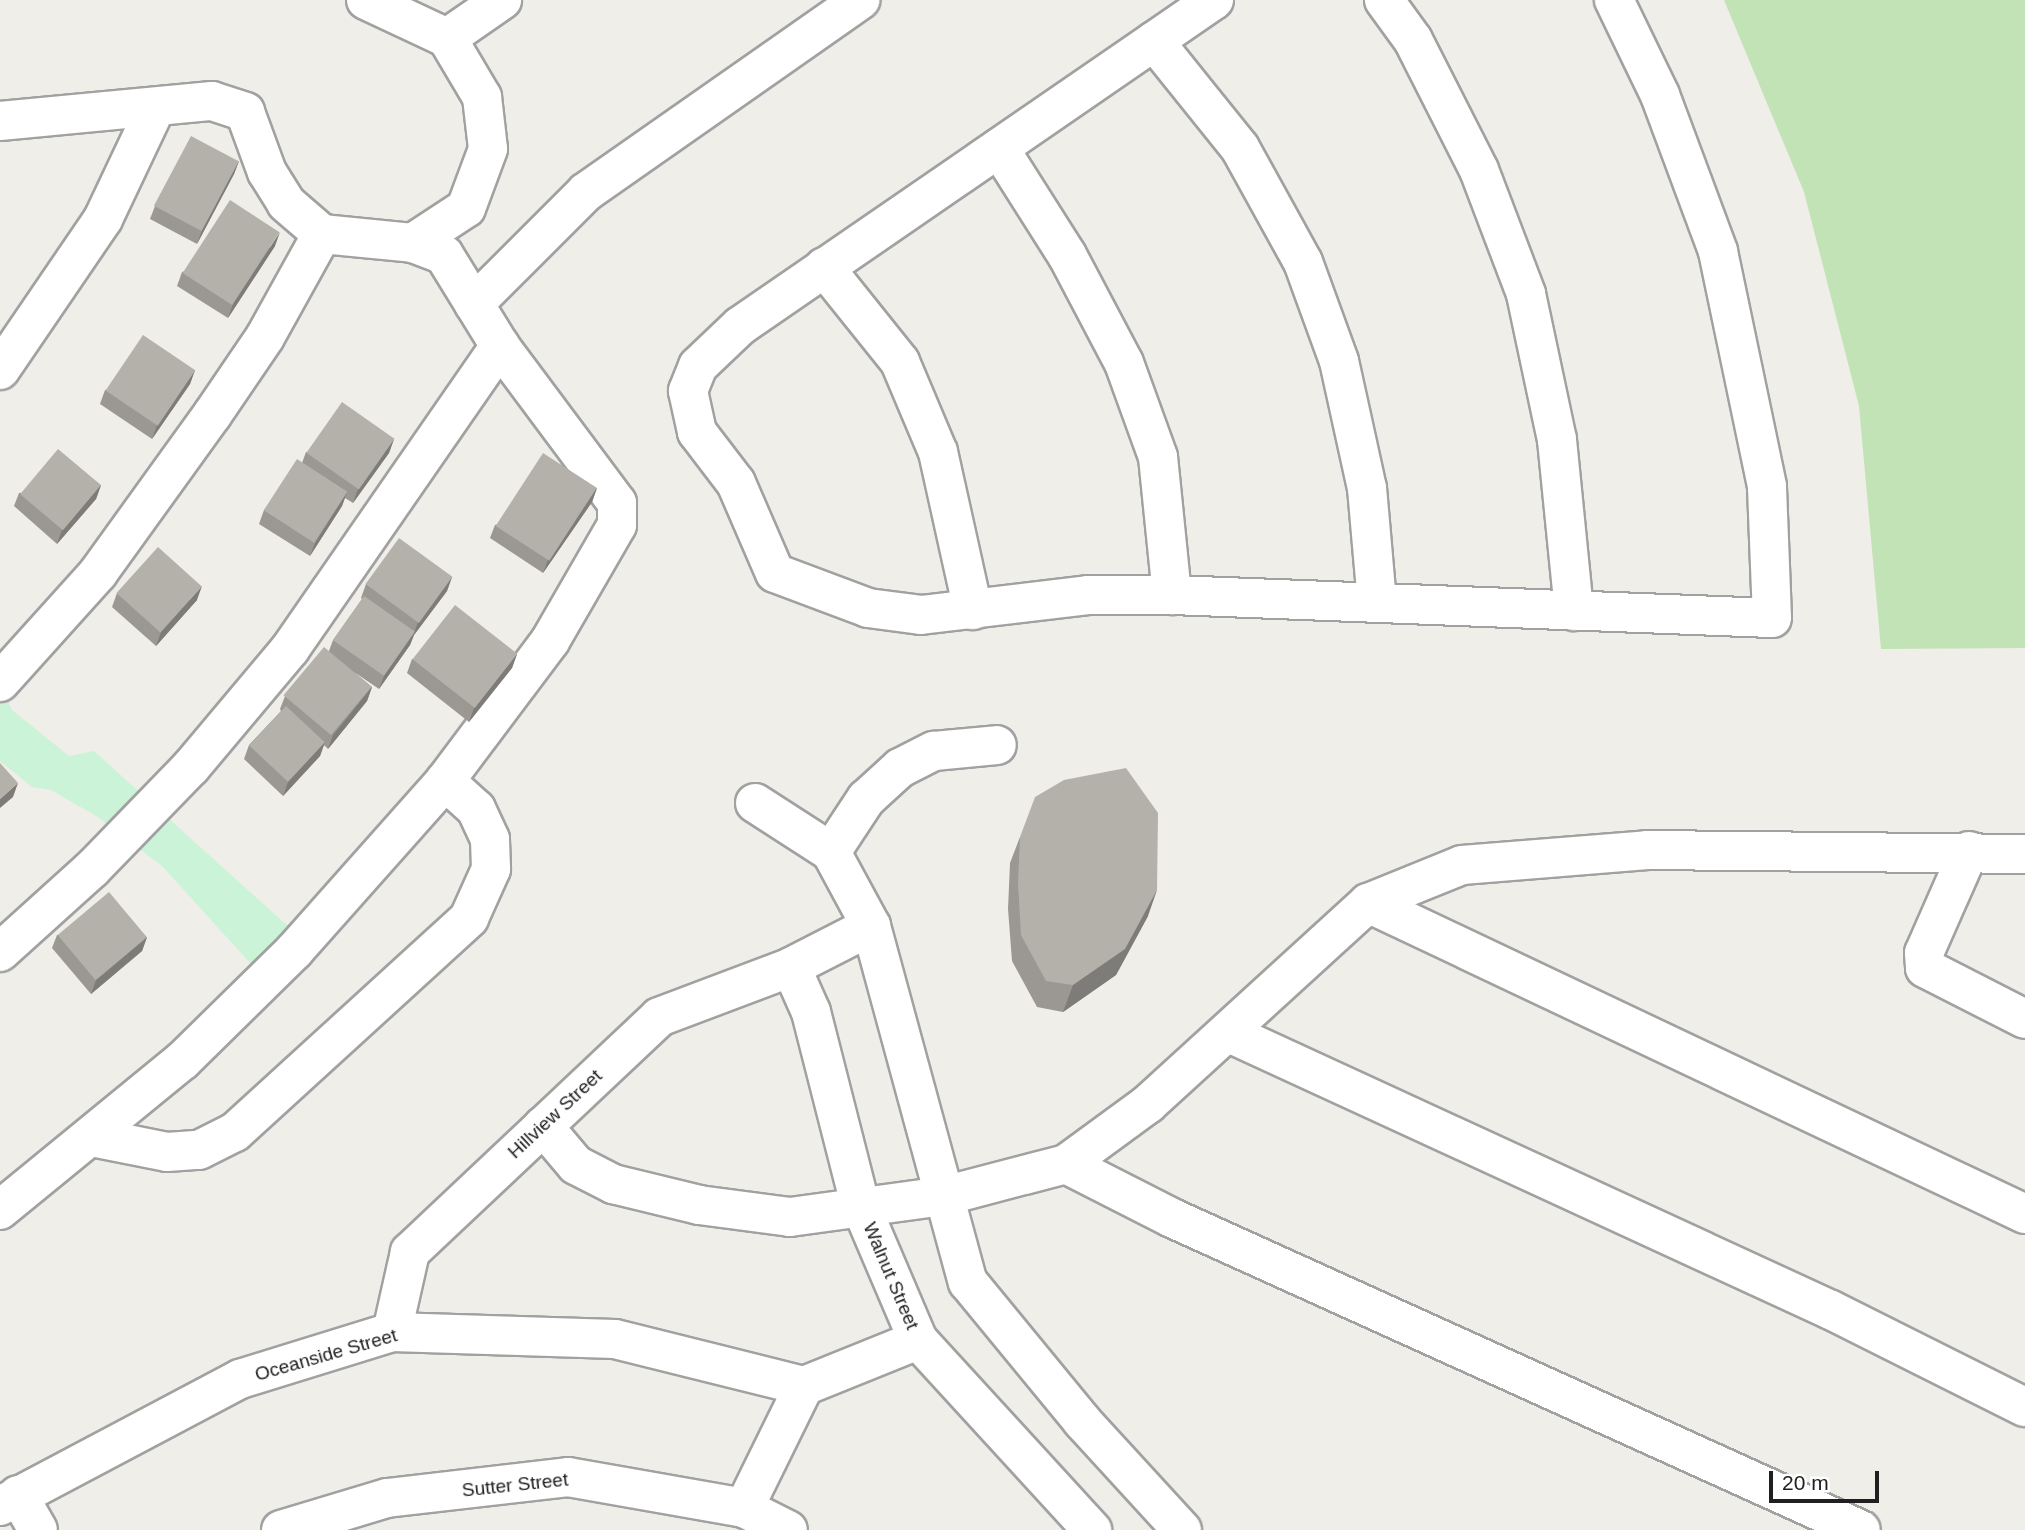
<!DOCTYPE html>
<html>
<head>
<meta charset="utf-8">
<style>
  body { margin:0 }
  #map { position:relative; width:2025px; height:1530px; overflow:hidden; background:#efeee8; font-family:Helvetica,sans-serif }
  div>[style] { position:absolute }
  .grass>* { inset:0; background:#c1e3b5 }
  .park>* { inset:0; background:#cbf3d7 }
  .roads { filter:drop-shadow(2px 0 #a1a1a1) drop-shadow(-2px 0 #a1a1a1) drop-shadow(0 2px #a1a1a1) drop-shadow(0 -2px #a1a1a1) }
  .minor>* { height:38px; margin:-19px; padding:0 19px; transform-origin:19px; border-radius:19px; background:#fff }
  .wall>* { inset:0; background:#9b9893 }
  .shaded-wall>* { inset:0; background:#7e7c78 }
  .building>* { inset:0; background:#b4b1ab; transform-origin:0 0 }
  span { translate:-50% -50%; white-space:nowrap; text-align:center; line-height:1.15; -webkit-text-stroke:5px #fff; paint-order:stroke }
  .street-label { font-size:19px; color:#202020 }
  .scale { position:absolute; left:1769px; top:1471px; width:110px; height:32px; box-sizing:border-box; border:4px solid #202020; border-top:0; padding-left:9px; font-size:21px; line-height:24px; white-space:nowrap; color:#202020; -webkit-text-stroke:5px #fff; paint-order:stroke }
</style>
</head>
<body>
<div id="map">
  <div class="grass">
    <div style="clip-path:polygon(1724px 0,2025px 0,2025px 648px,1881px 649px,1859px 406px,1804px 192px)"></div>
  </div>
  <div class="park">
    <div style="clip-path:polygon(0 685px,12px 710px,69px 756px,94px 751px,291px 929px,251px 964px,163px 867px,98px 817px,51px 790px,32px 787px,0 761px)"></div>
  </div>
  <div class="roads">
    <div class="minor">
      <div style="left:366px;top:0;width:89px;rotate:25.1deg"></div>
      <div style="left:447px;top:38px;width:69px;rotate:59.3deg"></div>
      <div style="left:482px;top:97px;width:52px;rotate:83.4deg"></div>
      <div style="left:488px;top:149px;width:63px;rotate:110.4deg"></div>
      <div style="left:466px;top:208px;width:64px;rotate:146.6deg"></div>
      <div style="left:1214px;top:0;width:575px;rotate:145.48deg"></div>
      <div style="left:740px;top:326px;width:58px;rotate:136.4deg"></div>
      <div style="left:698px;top:366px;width:27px;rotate:112deg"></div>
      <div style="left:688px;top:391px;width:42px;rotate:77.6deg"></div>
      <div style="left:697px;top:432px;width:64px;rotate:52.6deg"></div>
      <div style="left:736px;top:483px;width:98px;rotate:66.6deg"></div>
      <div style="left:775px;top:573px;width:99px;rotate:20.6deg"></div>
      <div style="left:868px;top:608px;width:53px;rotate:7.5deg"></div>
      <div style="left:921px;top:615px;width:168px;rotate:-6.8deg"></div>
      <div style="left:1088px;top:595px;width:84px"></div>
      <div style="left:1172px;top:595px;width:600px;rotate:2.2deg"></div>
      <div style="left:1772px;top:618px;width:132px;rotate:-92.2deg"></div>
      <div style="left:1767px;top:486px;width:240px;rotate:-101.8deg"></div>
      <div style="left:1718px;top:251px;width:166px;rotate:-110.4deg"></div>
      <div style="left:1660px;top:95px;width:106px;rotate:-115.8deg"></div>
      <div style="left:1384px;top:0;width:49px;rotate:54.1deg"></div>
      <div style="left:1413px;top:40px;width:146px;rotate:63.1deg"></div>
      <div style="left:1479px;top:170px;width:133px;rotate:69.2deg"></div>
      <div style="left:1526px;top:294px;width:149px;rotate:78deg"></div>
      <div style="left:1557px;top:440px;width:172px;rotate:84.3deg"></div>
      <div style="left:447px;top:38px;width:67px;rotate:-34.6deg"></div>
      <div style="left:1154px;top:41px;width:137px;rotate:51.2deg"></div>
      <div style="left:1240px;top:148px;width:130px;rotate:61.1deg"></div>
      <div style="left:1303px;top:262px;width:105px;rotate:70deg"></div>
      <div style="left:1339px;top:361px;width:130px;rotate:77.6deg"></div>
      <div style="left:1367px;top:488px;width:115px;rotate:85deg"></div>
      <div style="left:0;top:121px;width:213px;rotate:-5.4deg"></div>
      <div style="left:212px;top:101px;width:35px;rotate:18deg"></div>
      <div style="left:245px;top:112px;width:64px;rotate:69.9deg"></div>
      <div style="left:267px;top:172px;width:36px;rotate:58deg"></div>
      <div style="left:286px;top:203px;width:48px;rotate:40.7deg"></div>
      <div style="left:322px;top:234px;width:91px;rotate:5.6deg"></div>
      <div style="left:413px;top:243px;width:33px;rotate:21deg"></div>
      <div style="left:444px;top:255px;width:107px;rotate:58.4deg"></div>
      <div style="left:500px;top:346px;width:196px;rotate:53.3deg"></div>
      <div style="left:617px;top:503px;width:22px;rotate:90deg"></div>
      <div style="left:617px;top:525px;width:134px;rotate:120deg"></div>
      <div style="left:550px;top:641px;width:175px;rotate:126.9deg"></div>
      <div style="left:445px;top:781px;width:227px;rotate:131.6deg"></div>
      <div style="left:294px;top:951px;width:156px;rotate:135.5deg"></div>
      <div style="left:183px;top:1060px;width:237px;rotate:140.7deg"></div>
      <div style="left:999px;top:148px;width:127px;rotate:57.6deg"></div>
      <div style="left:1067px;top:255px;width:122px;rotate:62.2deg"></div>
      <div style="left:1124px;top:363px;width:100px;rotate:70.1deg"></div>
      <div style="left:1158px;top:457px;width:139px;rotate:84.2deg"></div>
      <div style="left:824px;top:267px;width:122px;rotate:51.3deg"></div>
      <div style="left:900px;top:362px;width:98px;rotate:67.1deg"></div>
      <div style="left:938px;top:452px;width:162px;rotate:77.5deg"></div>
      <div style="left:474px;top:304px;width:158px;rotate:-45deg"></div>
      <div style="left:586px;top:192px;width:335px;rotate:-35deg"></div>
      <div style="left:0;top:370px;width:183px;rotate:-55.7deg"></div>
      <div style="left:103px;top:219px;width:122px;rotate:-64.7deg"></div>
      <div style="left:0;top:682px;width:147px;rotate:-48deg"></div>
      <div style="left:98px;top:573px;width:195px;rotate:-54.2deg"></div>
      <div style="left:212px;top:415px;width:94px;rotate:-55.8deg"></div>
      <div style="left:265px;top:337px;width:118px;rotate:-61deg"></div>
      <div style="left:755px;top:803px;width:90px;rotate:32.8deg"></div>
      <div style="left:831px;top:852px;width:84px;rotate:61.6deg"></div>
      <div style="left:871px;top:926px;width:369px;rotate:74.8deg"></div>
      <div style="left:968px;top:1282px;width:180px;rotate:50.6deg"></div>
      <div style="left:1082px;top:1421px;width:148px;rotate:47.5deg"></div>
      <div style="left:1969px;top:851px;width:111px;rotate:113.8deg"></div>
      <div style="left:1924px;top:953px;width:15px;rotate:86deg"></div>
      <div style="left:1925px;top:968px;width:112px;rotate:27deg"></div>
      <div style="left:831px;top:852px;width:64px;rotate:-56.6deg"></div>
      <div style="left:866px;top:799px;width:46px;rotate:-42.4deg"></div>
      <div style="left:900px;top:768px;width:38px;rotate:-27deg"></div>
      <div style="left:934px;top:751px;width:63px;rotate:-5.4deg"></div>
      <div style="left:1368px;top:903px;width:727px;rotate:25.33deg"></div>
      <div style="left:0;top:952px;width:124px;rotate:-42.1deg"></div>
      <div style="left:92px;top:869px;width:142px;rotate:-45.9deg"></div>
      <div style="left:191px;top:767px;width:154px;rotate:-50deg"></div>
      <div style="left:290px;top:649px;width:369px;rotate:-55.3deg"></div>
      <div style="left:791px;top:967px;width:49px;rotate:66deg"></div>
      <div style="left:811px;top:1012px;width:198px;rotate:75.7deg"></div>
      <div style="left:860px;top:1204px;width:148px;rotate:66.9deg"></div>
      <div style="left:918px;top:1340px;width:258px;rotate:47.5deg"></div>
      <div style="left:1229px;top:1033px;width:663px;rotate:24.71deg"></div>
      <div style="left:1831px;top:1310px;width:217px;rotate:26.6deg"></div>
      <div style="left:543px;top:1126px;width:51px;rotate:49.8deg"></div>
      <div style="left:576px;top:1165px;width:42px;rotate:27.2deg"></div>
      <div style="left:613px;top:1184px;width:89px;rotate:13.7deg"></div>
      <div style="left:699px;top:1205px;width:92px;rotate:7.5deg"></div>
      <div style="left:790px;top:1217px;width:155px;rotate:-7.8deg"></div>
      <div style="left:944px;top:1196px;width:126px;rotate:-14.7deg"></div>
      <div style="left:1066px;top:1164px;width:102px;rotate:-36.2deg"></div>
      <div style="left:1148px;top:1104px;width:298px;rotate:-42.4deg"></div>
      <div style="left:1368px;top:903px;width:101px;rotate:-22deg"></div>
      <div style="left:1462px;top:865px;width:186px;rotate:-4.6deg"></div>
      <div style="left:1647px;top:850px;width:378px;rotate:0.6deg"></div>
      <div style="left:92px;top:1137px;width:76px;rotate:11.3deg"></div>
      <div style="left:167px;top:1152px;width:32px;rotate:-4deg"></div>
      <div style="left:199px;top:1150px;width:40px;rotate:-26.6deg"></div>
      <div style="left:235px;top:1132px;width:317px;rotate:-42.4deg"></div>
      <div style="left:469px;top:918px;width:54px;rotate:-65.8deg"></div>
      <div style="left:491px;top:869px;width:30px;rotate:-92deg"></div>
      <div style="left:490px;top:839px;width:33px;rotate:-115deg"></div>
      <div style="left:476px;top:809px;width:42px;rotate:-137.9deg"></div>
      <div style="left:1066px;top:1164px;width:119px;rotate:27deg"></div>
      <div style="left:1172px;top:1218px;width:756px;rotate:24.36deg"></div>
      <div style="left:392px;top:1332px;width:82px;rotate:-77.3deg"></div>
      <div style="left:410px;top:1252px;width:342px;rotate:-43.3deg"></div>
      <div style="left:659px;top:1017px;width:141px;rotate:-20.7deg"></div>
      <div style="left:791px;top:967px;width:90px;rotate:-27.1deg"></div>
      <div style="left:18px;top:1495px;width:40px;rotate:60.3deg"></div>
      <div style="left:0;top:1506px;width:272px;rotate:-27.9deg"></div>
      <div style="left:240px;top:1379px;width:159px;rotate:-17.2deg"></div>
      <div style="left:392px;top:1332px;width:223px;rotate:1.8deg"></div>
      <div style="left:615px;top:1339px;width:195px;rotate:14deg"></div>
      <div style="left:744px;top:1508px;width:136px;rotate:-63.8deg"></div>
      <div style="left:804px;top:1386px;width:123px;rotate:-22deg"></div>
      <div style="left:281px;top:1530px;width:111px;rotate:-16.8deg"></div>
      <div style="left:387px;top:1498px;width:182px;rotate:-6.6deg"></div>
      <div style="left:568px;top:1477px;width:179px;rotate:10deg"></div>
      <div style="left:744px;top:1508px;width:49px;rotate:26.6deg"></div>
    </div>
  </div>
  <div class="wall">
    <div style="clip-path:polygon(239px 161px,234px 174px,197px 244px,150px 219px,155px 206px)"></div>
    <div style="clip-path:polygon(275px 246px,228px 318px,177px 286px,182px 272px)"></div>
    <div style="clip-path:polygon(195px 370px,190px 384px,152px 439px,100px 404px,105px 390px)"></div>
    <div style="clip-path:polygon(394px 439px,389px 453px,353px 503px,345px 498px,342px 506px,310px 556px,259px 524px,264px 510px,302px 463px,306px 452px)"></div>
    <div style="clip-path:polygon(101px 485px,96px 499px,57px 544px,14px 506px,19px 493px)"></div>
    <div style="clip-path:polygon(597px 488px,592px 502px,543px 573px,490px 538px,495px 525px)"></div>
    <div style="clip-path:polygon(452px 577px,447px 591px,414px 635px,410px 645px,379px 689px,354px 672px,372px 687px,367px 701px,328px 749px,324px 745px,320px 756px,283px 796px,244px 759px,249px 745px,281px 711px,280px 709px,285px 696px,329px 651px,333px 640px,362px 599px,361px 598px,366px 584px)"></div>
    <div style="clip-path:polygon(117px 593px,197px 600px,156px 646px,112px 607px)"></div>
    <div style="clip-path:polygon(517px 654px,512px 668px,469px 722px,407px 673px,412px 659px)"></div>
    <div style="clip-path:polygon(1020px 837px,1148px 916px,1116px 975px,1063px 1012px,1037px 1007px,1012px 961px,1008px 909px,1010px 863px)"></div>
    <div style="clip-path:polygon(57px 935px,147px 937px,142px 951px,91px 994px,52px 948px)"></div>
  </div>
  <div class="shaded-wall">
    <div style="clip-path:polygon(239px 161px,234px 174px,197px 244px,202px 230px)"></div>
    <div style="clip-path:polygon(280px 232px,275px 246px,228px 318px,233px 304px)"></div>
    <div style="clip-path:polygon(195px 370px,190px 384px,152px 439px,157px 425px)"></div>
    <div style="clip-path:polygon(394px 439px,389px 453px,353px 503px,358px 489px)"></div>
    <div style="clip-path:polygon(101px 485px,96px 499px,57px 544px,62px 530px)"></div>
    <div style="clip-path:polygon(597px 488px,592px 502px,543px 573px,548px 560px)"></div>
    <div style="clip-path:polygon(347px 492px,342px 506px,310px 556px,315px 543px)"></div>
    <div style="clip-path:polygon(452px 577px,447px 591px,414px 635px,410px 645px,379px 689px,384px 676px,414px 633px,418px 622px)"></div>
    <div style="clip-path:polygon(202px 586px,197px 600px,156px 646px,161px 632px)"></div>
    <div style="clip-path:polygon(517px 654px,512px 668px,469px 722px,474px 708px)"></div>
    <div style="clip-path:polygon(372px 687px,367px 701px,328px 749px,333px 735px)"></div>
    <div style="clip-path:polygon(325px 742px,320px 756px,283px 796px,288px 782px)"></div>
    <div style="clip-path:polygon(18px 783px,13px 797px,0 808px,0 799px)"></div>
    <div style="clip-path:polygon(1157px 890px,1148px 916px,1116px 975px,1063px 1012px,1073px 985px)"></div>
    <div style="clip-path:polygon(147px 937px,142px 951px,91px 994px,96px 980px)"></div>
  </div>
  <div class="building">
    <div style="left:191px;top:136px;width:54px;height:79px;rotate:28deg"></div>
    <div style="left:230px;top:200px;width:59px;height:87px;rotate:33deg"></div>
    <div style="left:143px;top:335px;width:63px;height:67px;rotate:34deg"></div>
    <div style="left:342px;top:402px;width:64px;height:62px;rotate:35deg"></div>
    <div style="left:58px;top:449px;width:56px;height:59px;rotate:40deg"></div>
    <div style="left:543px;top:453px;width:64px;height:87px;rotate:33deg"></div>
    <div style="left:297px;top:459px;width:60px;height:61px;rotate:33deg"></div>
    <div style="left:399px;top:538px;width:66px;height:57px;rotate:36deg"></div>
    <div style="left:158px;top:547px;width:59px;height:62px;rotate:42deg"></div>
    <div style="left:364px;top:596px;width:62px;height:54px;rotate:35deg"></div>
    <div style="left:455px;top:605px;width:79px;height:69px;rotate:38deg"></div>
    <div style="left:324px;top:647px;width:62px;height:63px;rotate:40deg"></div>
    <div style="left:286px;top:706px;width:53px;height:54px;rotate:43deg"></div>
    <div style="clip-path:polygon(0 763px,18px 783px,0 799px)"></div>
    <div style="clip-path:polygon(1126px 768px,1158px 813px,1157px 890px,1125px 949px,1073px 985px,1046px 981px,1021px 935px,1018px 883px,1020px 837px,1035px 797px,1064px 780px)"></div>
    <div style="left:109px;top:892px;width:59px;height:67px;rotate:50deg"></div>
  </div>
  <div class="street-label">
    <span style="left:555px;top:1114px;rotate:-43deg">Hillview Street</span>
    <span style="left:891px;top:1276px;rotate:67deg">Walnut Street</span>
    <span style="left:326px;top:1355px;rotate:-16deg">Oceanside Street</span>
    <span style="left:515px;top:1485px;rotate:-6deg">Sutter Street</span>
  </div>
  <div class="scale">20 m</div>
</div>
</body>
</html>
